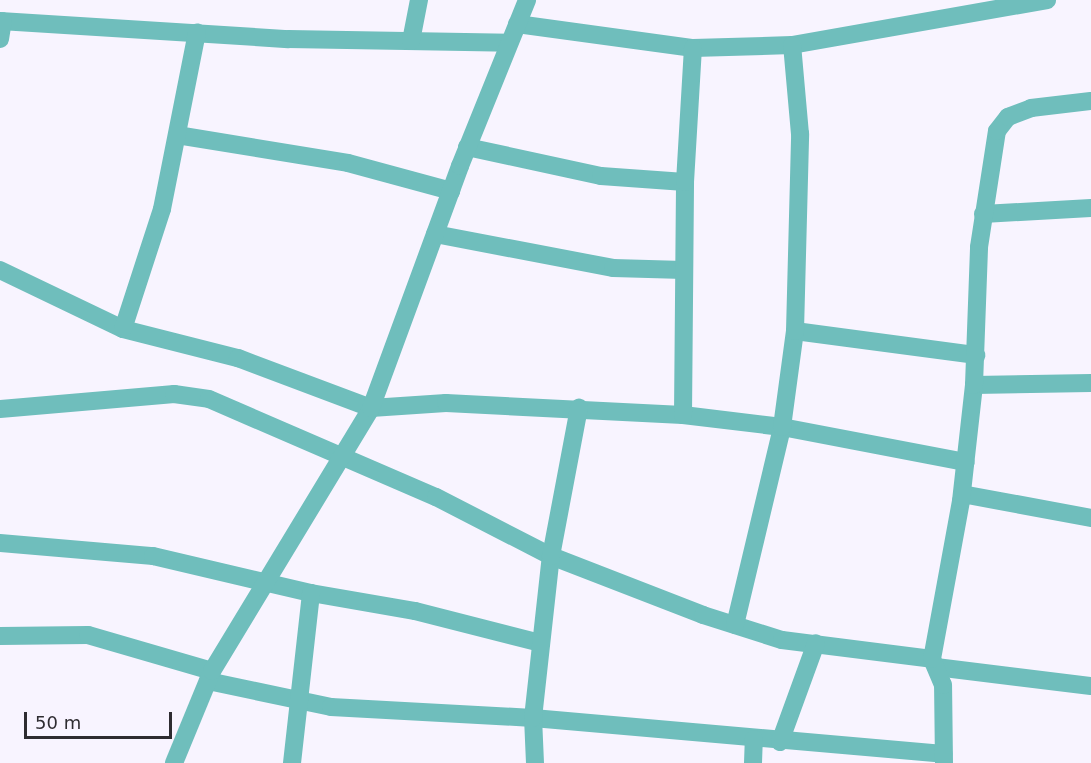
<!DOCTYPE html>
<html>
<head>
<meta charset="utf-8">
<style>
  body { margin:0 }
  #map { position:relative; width:1091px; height:763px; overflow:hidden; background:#f8f4ff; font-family:"DejaVu Sans",sans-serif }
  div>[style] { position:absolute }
  .minor>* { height:18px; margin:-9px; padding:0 9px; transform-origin:9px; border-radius:9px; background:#6fbebc }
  span { translate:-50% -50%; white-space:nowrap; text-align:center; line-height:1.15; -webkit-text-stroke:4.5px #f8f4ff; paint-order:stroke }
  .scale { position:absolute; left:24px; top:712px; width:148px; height:27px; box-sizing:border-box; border:3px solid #2e2c31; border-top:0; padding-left:8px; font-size:18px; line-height:21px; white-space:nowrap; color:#2e2c31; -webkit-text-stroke:4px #f8f4ff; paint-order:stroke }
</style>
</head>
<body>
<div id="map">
  <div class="minor">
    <div style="left:0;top:21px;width:289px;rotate:3.6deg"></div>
    <div style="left:288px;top:39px;width:221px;rotate:1deg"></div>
    <div style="left:517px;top:24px;width:178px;rotate:7.8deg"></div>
    <div style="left:693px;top:48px;width:99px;rotate:-1.7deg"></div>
    <div style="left:792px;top:45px;width:259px;rotate:-10deg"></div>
    <div style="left:0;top:39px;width:18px;rotate:-81deg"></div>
    <div style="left:411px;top:41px;width:42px;rotate:-79deg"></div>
    <div style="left:177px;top:135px;width:173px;rotate:9.3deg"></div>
    <div style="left:348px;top:163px;width:107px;rotate:15.2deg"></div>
    <div style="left:467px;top:147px;width:137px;rotate:12.2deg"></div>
    <div style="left:601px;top:176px;width:84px;rotate:4.1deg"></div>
    <div style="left:983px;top:214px;width:108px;rotate:-3.2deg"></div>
    <div style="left:435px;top:234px;width:181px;rotate:10.8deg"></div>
    <div style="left:613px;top:268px;width:71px;rotate:1.6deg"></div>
    <div style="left:0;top:270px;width:136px;rotate:25.6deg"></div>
    <div style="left:123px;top:329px;width:119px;rotate:14.2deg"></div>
    <div style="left:238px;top:358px;width:142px;rotate:20.6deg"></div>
    <div style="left:371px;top:408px;width:75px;rotate:-3.8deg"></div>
    <div style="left:446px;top:403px;width:237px;rotate:2.9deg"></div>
    <div style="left:683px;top:415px;width:100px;rotate:6.9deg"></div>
    <div style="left:782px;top:427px;width:187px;rotate:10.8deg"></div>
    <div style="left:123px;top:329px;width:126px;rotate:-72deg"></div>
    <div style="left:162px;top:209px;width:180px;rotate:-78.8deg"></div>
    <div style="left:795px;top:331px;width:183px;rotate:7.6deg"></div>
    <div style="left:974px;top:385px;width:117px;rotate:-1deg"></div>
    <div style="left:0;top:409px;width:175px;rotate:-4.9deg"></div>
    <div style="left:174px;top:394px;width:35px;rotate:8deg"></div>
    <div style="left:209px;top:399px;width:247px;rotate:23.4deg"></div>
    <div style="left:436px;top:497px;width:129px;rotate:27.2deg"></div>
    <div style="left:551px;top:556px;width:163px;rotate:21.2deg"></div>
    <div style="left:703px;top:615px;width:83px;rotate:17.6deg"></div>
    <div style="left:782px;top:640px;width:151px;rotate:7.2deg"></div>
    <div style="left:683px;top:415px;width:233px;rotate:-89.5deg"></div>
    <div style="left:685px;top:182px;width:134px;rotate:-86.6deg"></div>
    <div style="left:962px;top:494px;width:131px;rotate:10.5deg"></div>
    <div style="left:0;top:543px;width:154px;rotate:4.9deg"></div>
    <div style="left:153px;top:556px;width:162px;rotate:13.2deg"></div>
    <div style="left:311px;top:593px;width:106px;rotate:9.8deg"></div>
    <div style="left:415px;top:611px;width:130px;rotate:14.3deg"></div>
    <div style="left:735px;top:625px;width:204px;rotate:-76.6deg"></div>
    <div style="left:782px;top:427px;width:97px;rotate:-82.3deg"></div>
    <div style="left:795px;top:331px;width:197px;rotate:-88.5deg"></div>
    <div style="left:800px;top:134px;width:89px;rotate:-95.1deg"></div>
    <div style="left:0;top:636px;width:88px;rotate:-0.7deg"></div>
    <div style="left:88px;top:635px;width:129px;rotate:16.2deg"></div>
    <div style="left:936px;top:667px;width:156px;rotate:7deg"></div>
    <div style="left:208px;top:681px;width:126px;rotate:11.9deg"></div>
    <div style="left:331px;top:707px;width:202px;rotate:3.1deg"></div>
    <div style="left:533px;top:718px;width:412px;rotate:5deg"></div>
    <div style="left:780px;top:742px;width:105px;rotate:-70deg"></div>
    <div style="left:174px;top:763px;width:100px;rotate:-67.6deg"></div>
    <div style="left:212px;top:671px;width:307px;rotate:-58.8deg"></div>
    <div style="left:371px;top:408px;width:258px;rotate:-69.8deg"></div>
    <div style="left:460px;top:166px;width:179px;rotate:-68deg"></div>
    <div style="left:292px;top:763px;width:171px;rotate:-83.6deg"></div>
    <div style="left:535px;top:763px;width:45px;rotate:-92.5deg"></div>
    <div style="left:533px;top:718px;width:163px;rotate:-83.7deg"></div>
    <div style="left:551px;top:556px;width:151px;rotate:-79.3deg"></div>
    <div style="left:753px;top:763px;width:24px;rotate:-88deg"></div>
    <div style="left:944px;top:763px;width:78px;rotate:-90.7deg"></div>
    <div style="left:943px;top:685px;width:28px;rotate:-113deg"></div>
    <div style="left:932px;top:659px;width:161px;rotate:-79.6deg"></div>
    <div style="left:961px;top:501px;width:117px;rotate:-83.6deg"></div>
    <div style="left:974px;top:385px;width:138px;rotate:-87.9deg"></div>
    <div style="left:979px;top:247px;width:117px;rotate:-81.2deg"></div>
    <div style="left:997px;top:131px;width:18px;rotate:-52deg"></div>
    <div style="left:1008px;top:117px;width:25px;rotate:-21deg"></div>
    <div style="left:1031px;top:108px;width:60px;rotate:-6.7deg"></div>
  </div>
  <div class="scale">50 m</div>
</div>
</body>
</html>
